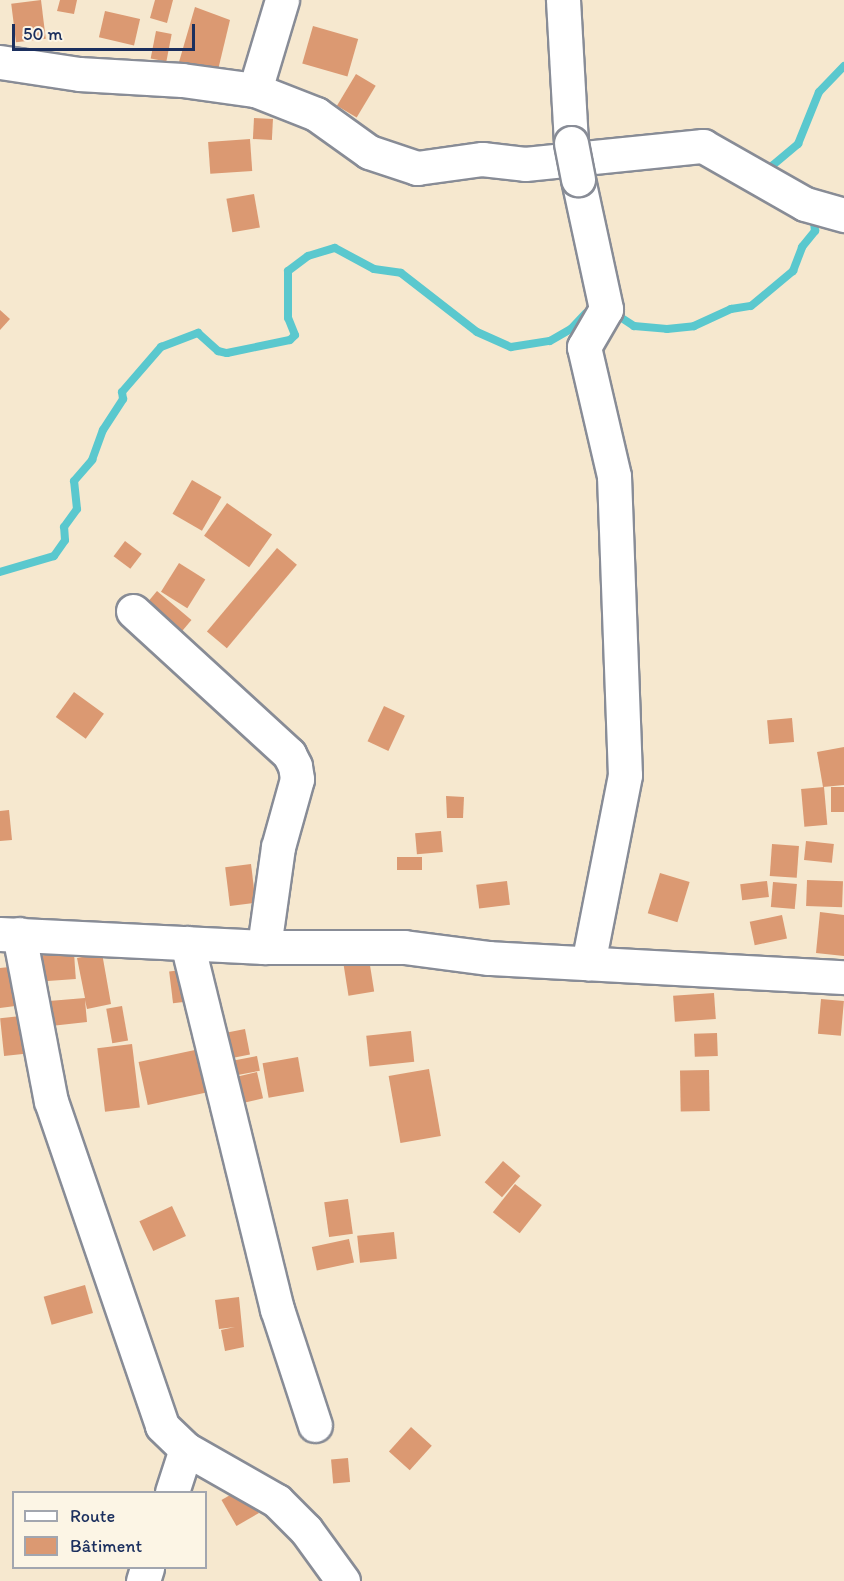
<!DOCTYPE html>
<html>
<head>
<meta charset="utf-8">
<style>
  body { margin:0 }
  #map { position:relative; width:844px; height:1581px; overflow:hidden; background:#f6e8cf; font-family:Itim,sans-serif }
  div>[style] { position:absolute }
  .stream>* { height:8px; margin:-4px; padding:0 4px; transform-origin:4px; border-radius:4px; background:#5ac8ce }
  .building>* { inset:0; background:#db9972; transform-origin:0 0 }
  .roads { filter:drop-shadow(2px 0 #888c96) drop-shadow(-2px 0 #888c96) drop-shadow(0 2px #888c96) drop-shadow(0 -2px #888c96) }
  .minor>* { height:33px; margin:-16.5px; padding:0 16.5px; transform-origin:16.5px; border-radius:16.5px; background:#fff }
  .bridges { filter:drop-shadow(2px 0 #888c96) drop-shadow(-2px 0 #888c96) drop-shadow(0 2px #888c96) drop-shadow(0 -2px #888c96) }
  .minor-bridge>* { height:33px; margin:-16.5px; padding:0 16.5px; transform-origin:16.5px; border-radius:16.5px; background:#fff }
  span { translate:-50% -50%; white-space:nowrap; text-align:center; line-height:1.15; -webkit-text-stroke:4.5px #fcf5e5; paint-order:stroke }
  .legend { position:absolute; left:12px; top:1491px; width:195px; height:78px; box-sizing:border-box; background:#fcf5e5; border:2px solid #a2a6af; margin:0; padding:8px 10px; list-style:none; font-size:18px; color:#1b2f5e }
  .legend li { display:flex; align-items:center; gap:12px; height:30px }
  .legend b { width:30px; border:2px solid #a2a6af }
  .scale { position:absolute; left:12px; top:24px; width:183px; height:27px; box-sizing:border-box; border:3px solid #1b2f5e; border-top:0; padding-left:8px; font-size:18px; line-height:21px; white-space:nowrap; color:#1b2f5e; -webkit-text-stroke:4px #fcf5e5; paint-order:stroke }
</style>
</head>
<body>
<div id="map">
  <div class="stream">
    <div style="left:770px;top:175px;width:10px;rotate:-73deg"></div>
    <div style="left:773px;top:165px;width:33px;rotate:-40deg"></div>
    <div style="left:798px;top:144px;width:56px;rotate:-68deg"></div>
    <div style="left:819px;top:92px;width:36px;rotate:-46deg"></div>
    <div style="left:614px;top:313px;width:24px;rotate:33deg"></div>
    <div style="left:634px;top:326px;width:33px;rotate:5deg"></div>
    <div style="left:667px;top:329px;width:27px;rotate:-6deg"></div>
    <div style="left:694px;top:326px;width:41px;rotate:-24.7deg"></div>
    <div style="left:731px;top:309px;width:20px;rotate:-9deg"></div>
    <div style="left:751px;top:306px;width:55px;rotate:-39.8deg"></div>
    <div style="left:793px;top:271px;width:26px;rotate:-69deg"></div>
    <div style="left:802px;top:247px;width:21px;rotate:-51deg"></div>
    <div style="left:815px;top:231px;width:16px;rotate:-97deg"></div>
    <div style="left:0;top:572px;width:56px;rotate:-16.5deg"></div>
    <div style="left:54px;top:556px;width:19px;rotate:-55deg"></div>
    <div style="left:65px;top:540px;width:13px;rotate:-94deg"></div>
    <div style="left:64px;top:527px;width:22px;rotate:-54deg"></div>
    <div style="left:77px;top:509px;width:28px;rotate:-96deg"></div>
    <div style="left:74px;top:481px;width:28px;rotate:-49deg"></div>
    <div style="left:92px;top:460px;width:32px;rotate:-70deg"></div>
    <div style="left:103px;top:430px;width:37px;rotate:-57deg"></div>
    <div style="left:123px;top:399px;width:7px;rotate:-98deg"></div>
    <div style="left:122px;top:392px;width:60px;rotate:-49.1deg"></div>
    <div style="left:161px;top:347px;width:40px;rotate:-21deg"></div>
    <div style="left:198px;top:333px;width:27px;rotate:42deg"></div>
    <div style="left:218px;top:351px;width:9px;rotate:13deg"></div>
    <div style="left:227px;top:353px;width:64px;rotate:-11.7deg"></div>
    <div style="left:290px;top:340px;width:7px;rotate:-45deg"></div>
    <div style="left:295px;top:335px;width:18px;rotate:-112deg"></div>
    <div style="left:288px;top:318px;width:47px;rotate:-90deg"></div>
    <div style="left:288px;top:271px;width:25px;rotate:-37deg"></div>
    <div style="left:308px;top:256px;width:28px;rotate:-17deg"></div>
    <div style="left:335px;top:248px;width:44px;rotate:28.3deg"></div>
    <div style="left:374px;top:269px;width:27px;rotate:8deg"></div>
    <div style="left:401px;top:273px;width:96px;rotate:37.8deg"></div>
    <div style="left:477px;top:332px;width:37px;rotate:24deg"></div>
    <div style="left:511px;top:347px;width:39px;rotate:-9deg"></div>
    <div style="left:550px;top:341px;width:24px;rotate:-30deg"></div>
    <div style="left:571px;top:329px;width:22px;rotate:-47deg"></div>
  </div>
  <div class="building">
    <div style="left:41px;top:0;width:39px;height:30px;rotate:83deg"></div>
    <div style="clip-path:polygon(60px 0,77px 0,74px 14px,57px 11px)"></div>
    <div style="clip-path:polygon(155px 0,173px 0,167px 23px,150px 18px)"></div>
    <div style="clip-path:polygon(195px 7px,230px 20px,218px 70px,179px 62px)"></div>
    <div style="left:105px;top:11px;width:36px;height:27px;rotate:13deg"></div>
    <div style="left:313px;top:26px;width:47px;height:39px;rotate:16deg"></div>
    <div style="left:156px;top:31px;width:16px;height:28px;rotate:11deg"></div>
    <div style="left:356px;top:74px;width:23px;height:37px;rotate:31deg"></div>
    <div style="left:254px;top:118px;width:19px;height:21px;rotate:3deg"></div>
    <div style="left:250px;top:139px;width:32px;height:42px;rotate:86deg"></div>
    <div style="left:254px;top:194px;width:34px;height:28px;rotate:80deg"></div>
    <div style="clip-path:polygon(0 310px,10px 319px,0 330px)"></div>
    <div style="left:192px;top:480px;width:34px;height:39px;rotate:30deg"></div>
    <div style="left:227px;top:503px;width:55px;height:40px;rotate:35deg"></div>
    <div style="left:125px;top:541px;width:21px;height:19px;rotate:37deg"></div>
    <div style="left:277px;top:548px;width:26px;height:109px;rotate:40deg"></div>
    <div style="left:179px;top:563px;width:31px;height:34px;rotate:32deg"></div>
    <div style="left:157px;top:591px;width:45px;height:24px;rotate:40deg"></div>
    <div style="left:74px;top:692px;width:37px;height:31px;rotate:36deg"></div>
    <div style="left:384px;top:706px;width:23px;height:39px;rotate:25deg"></div>
    <div style="left:792px;top:718px;width:24px;height:25px;rotate:85deg"></div>
    <div style="clip-path:polygon(844px 747px,844px 785px,823px 787px,817px 752px)"></div>
    <div style="left:824px;top:787px;width:38px;height:23px;rotate:85deg"></div>
    <div style="left:831px;top:787px;width:13px;height:25px"></div>
    <div style="clip-path:polygon(446px 796px,464px 797px,463px 818px,447px 818px)"></div>
    <div style="clip-path:polygon(9px 810px,12px 840px,0 841px,0 811px)"></div>
    <div style="left:441px;top:831px;width:21px;height:26px;rotate:85deg"></div>
    <div style="left:806px;top:841px;width:28px;height:19px;rotate:6deg"></div>
    <div style="left:772px;top:844px;width:27px;height:32px;rotate:4deg"></div>
    <div style="left:397px;top:857px;width:25px;height:13px"></div>
    <div style="left:251px;top:864px;width:39px;height:26px;rotate:83deg"></div>
    <div style="left:660px;top:873px;width:31px;height:42px;rotate:17deg"></div>
    <div style="left:807px;top:880px;width:36px;height:26px;rotate:2deg"></div>
    <div style="left:507px;top:881px;width:24px;height:31px;rotate:83deg"></div>
    <div style="left:767px;top:881px;width:16px;height:27px;rotate:83deg"></div>
    <div style="left:773px;top:882px;width:24px;height:25px;rotate:5deg"></div>
    <div style="clip-path:polygon(820px 912px,844px 915px,844px 956px,816px 953px)"></div>
    <div style="left:782px;top:915px;width:24px;height:33px;rotate:78deg"></div>
    <div style="left:74px;top:953px;width:26px;height:35px;rotate:86deg"></div>
    <div style="clip-path:polygon(102px 953px,111px 1004px,87px 1009px,85px 1000px,87px 1022px,51px 1026px,49px 1001px,85px 998px,77px 958px)"></div>
    <div style="left:369px;top:959px;width:33px;height:26px;rotate:81deg"></div>
    <div style="clip-path:polygon(19px 966px,23px 1005px,0 1008px,0 968px)"></div>
    <div style="left:190px;top:969px;width:32px;height:21px;rotate:83deg"></div>
    <div style="left:714px;top:993px;width:26px;height:41px;rotate:86deg"></div>
    <div style="left:821px;top:999px;width:23px;height:35px;rotate:5deg"></div>
    <div style="left:122px;top:1006px;width:35px;height:16px;rotate:80deg"></div>
    <div style="left:21px;top:1016px;width:38px;height:21px;rotate:84deg"></div>
    <div style="left:245px;top:1029px;width:26px;height:22px;rotate:79deg"></div>
    <div style="left:411px;top:1031px;width:31px;height:45px;rotate:84deg"></div>
    <div style="left:717px;top:1033px;width:23px;height:23px;rotate:88deg"></div>
    <div style="left:132px;top:1044px;width:64px;height:35px;rotate:83deg"></div>
    <div style="left:209px;top:1047px;width:44px;height:72px;rotate:78deg"></div>
    <div style="left:257px;top:1056px;width:15px;height:29px;rotate:79deg"></div>
    <div style="left:298px;top:1057px;width:35px;height:36px;rotate:80deg"></div>
    <div style="left:429px;top:1069px;width:68px;height:41px;rotate:80deg"></div>
    <div style="left:709px;top:1070px;width:41px;height:29px;rotate:89deg"></div>
    <div style="left:257px;top:1072px;width:27px;height:23px;rotate:77deg"></div>
    <div style="left:503px;top:1161px;width:23px;height:28px;rotate:41deg"></div>
    <div style="left:515px;top:1184px;width:34px;height:36px;rotate:38deg"></div>
    <div style="left:348px;top:1199px;width:35px;height:24px;rotate:82deg"></div>
    <div style="left:172px;top:1206px;width:33px;height:36px;rotate:65deg"></div>
    <div style="left:394px;top:1232px;width:27px;height:37px;rotate:84deg"></div>
    <div style="left:349px;top:1239px;width:24px;height:38px;rotate:78deg"></div>
    <div style="left:85px;top:1285px;width:29px;height:43px;rotate:74deg"></div>
    <div style="clip-path:polygon(239px 1297px,244px 1347px,225px 1351px,221px 1330px,235px 1327px,219px 1329px,215px 1300px)"></div>
    <div style="left:411px;top:1427px;width:28px;height:33px;rotate:42deg"></div>
    <div style="left:348px;top:1458px;width:24px;height:17px;rotate:85deg"></div>
    <div style="left:244px;top:1487px;width:30px;height:26px;rotate:60deg"></div>
  </div>
  <div class="roads">
    <div class="minor">
      <div style="left:563px;top:0;width:143px;rotate:86.8deg"></div>
      <div style="left:0;top:62px;width:80px;rotate:8.6deg"></div>
      <div style="left:79px;top:74px;width:103px;rotate:3.3deg"></div>
      <div style="left:182px;top:80px;width:74px;rotate:7.8deg"></div>
      <div style="left:255px;top:90px;width:66px;rotate:21.5deg"></div>
      <div style="left:316px;top:114px;width:65px;rotate:35.6deg"></div>
      <div style="left:369px;top:152px;width:51px;rotate:18.4deg"></div>
      <div style="left:417px;top:168px;width:66px;rotate:-7.9deg"></div>
      <div style="left:482px;top:159px;width:43px;rotate:6.6deg"></div>
      <div style="left:525px;top:164px;width:179px;rotate:-5.8deg"></div>
      <div style="left:703px;top:146px;width:117px;rotate:29.6deg"></div>
      <div style="left:805px;top:204px;width:41px;rotate:15.8deg"></div>
      <div style="left:255px;top:90px;width:94px;rotate:-73.3deg"></div>
      <div style="left:578px;top:179px;width:133px;rotate:77.8deg"></div>
      <div style="left:606px;top:309px;width:44px;rotate:120.1deg"></div>
      <div style="left:584px;top:347px;width:132px;rotate:76.9deg"></div>
      <div style="left:614px;top:476px;width:299px;rotate:87.9deg"></div>
      <div style="left:625px;top:775px;width:192px;rotate:101.1deg"></div>
      <div style="left:133px;top:611px;width:212px;rotate:42.5deg"></div>
      <div style="left:289px;top:754px;width:13px;rotate:63deg"></div>
      <div style="left:295px;top:766px;width:13px;rotate:81deg"></div>
      <div style="left:297px;top:779px;width:71px;rotate:105.6deg"></div>
      <div style="left:278px;top:847px;width:101px;rotate:98deg"></div>
      <div style="left:0;top:934px;width:264px;rotate:2.8deg"></div>
      <div style="left:264px;top:947px;width:140px"></div>
      <div style="left:404px;top:947px;width:86px;rotate:7.4deg"></div>
      <div style="left:489px;top:958px;width:356px;rotate:3.1deg"></div>
      <div style="left:19px;top:934px;width:170px;rotate:79.2deg"></div>
      <div style="left:51px;top:1101px;width:343px;rotate:71.1deg"></div>
      <div style="left:162px;top:1426px;width:33px;rotate:44deg"></div>
      <div style="left:186px;top:1449px;width:105px;rotate:29.7deg"></div>
      <div style="left:277px;top:1501px;width:41px;rotate:45deg"></div>
      <div style="left:306px;top:1530px;width:63px;rotate:54deg"></div>
      <div style="left:187px;top:943px;width:377px;rotate:76.2deg"></div>
      <div style="left:277px;top:1309px;width:122px;rotate:71.9deg"></div>
      <div style="left:172px;top:1492px;width:45px;rotate:-72deg"></div>
      <div style="left:143px;top:1581px;width:14px;rotate:-73deg"></div>
    </div>
  </div>
  <div class="bridges">
    <div class="minor-bridge">
      <div style="left:571px;top:143px;width:37px;rotate:79deg"></div>
    </div>
  </div>
  <ul class="legend">
  <li><b style="height:8px;background:#fff"></b>Route</li>
  <li><b style="height:16px;background:#db9972"></b>Bâtiment</li>
  </ul>
  <div class="scale">50 m</div>
</div>
</body>
</html>
